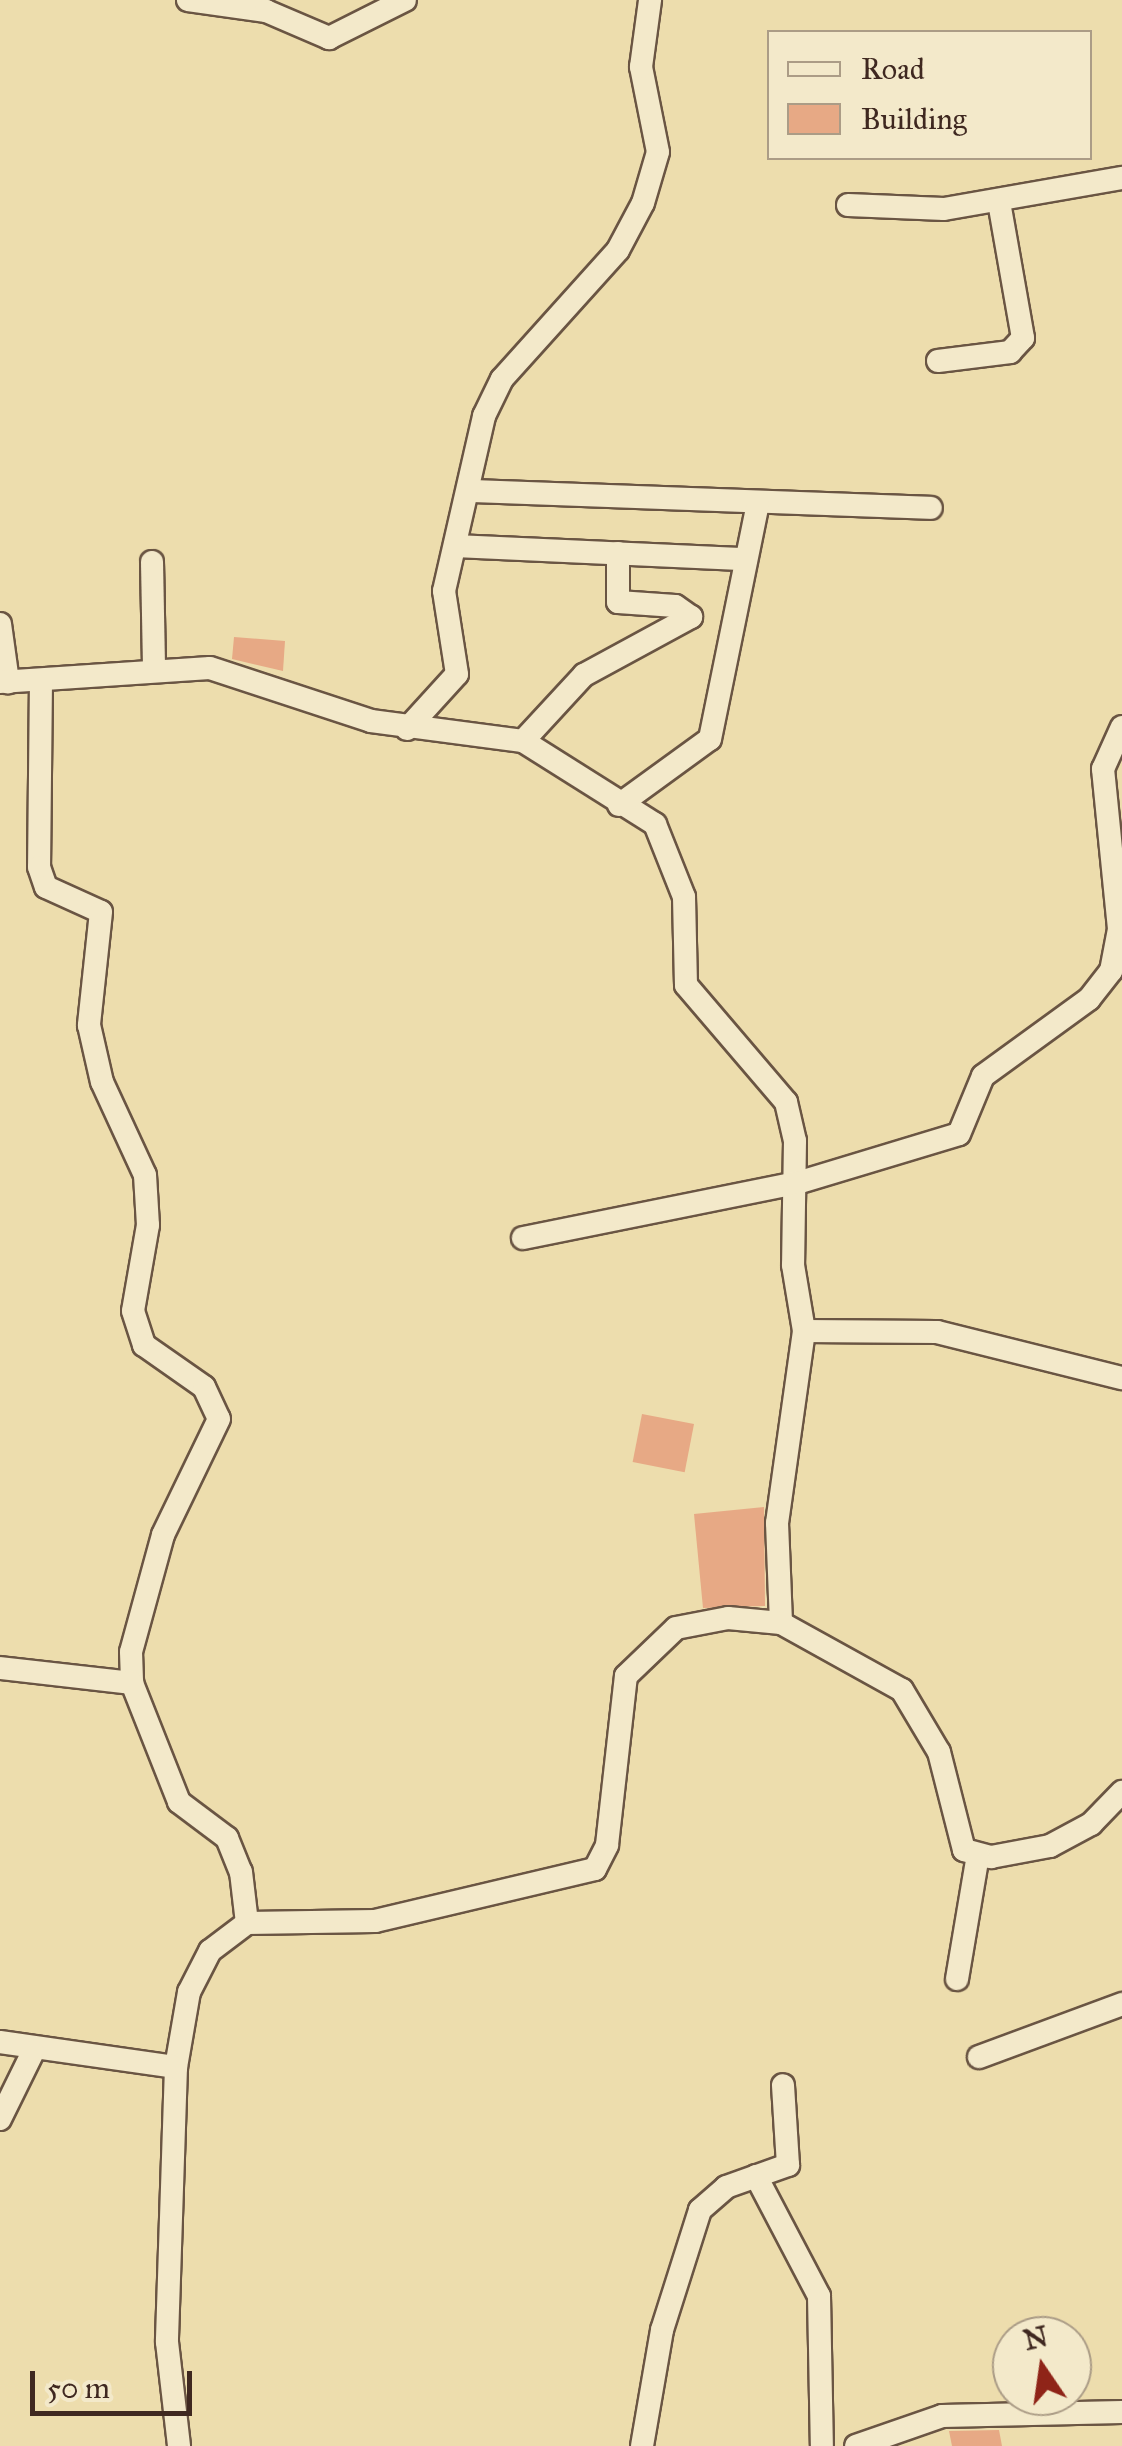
<!DOCTYPE html>
<html>
<head>
<meta charset="utf-8">
<style>
  body { margin:0 }
  #map { position:relative; width:1122px; height:2446px; overflow:hidden; background:#edddad; font-family:"IM FELL Great Primer",serif }
  div>[style] { position:absolute }
  .building>* { inset:0; background:#e7a985; transform-origin:0 0 }
  .roads { filter:drop-shadow(2px 0 #6a5543) drop-shadow(-2px 0 #6a5543) drop-shadow(0 2px #6a5543) drop-shadow(0 -2px #6a5543) }
  .minor>* { height:22px; margin:-11px; padding:0 11px; transform-origin:11px; border-radius:11px; background:#f3e9ca }
  span { translate:-50% -50%; white-space:nowrap; text-align:center; line-height:1.15; -webkit-text-stroke:8px #f3e9ca; paint-order:stroke }
  .legend { position:absolute; left:767px; top:30px; width:325px; height:130px; box-sizing:border-box; background:#f3e9ca; border:2px solid #ab9c86; margin:0; padding:12px 18px; list-style:none; font-size:30px; color:#3f2820 }
  .legend li { display:flex; align-items:center; gap:20px; height:50px }
  .legend b { width:50px; border:2px solid #ab9c86 }
  .north { position:absolute; left:992px; top:2316px; width:100px; height:100px; box-sizing:border-box; background:#f3e9ca; border:2px solid #ab9c86; border-radius:50%; rotate:347deg; font-size:28px; font-weight:700; line-height:40px; text-align:center; color:#3f2820 }
  .north::after { content:''; display:block; margin:auto; width:35px; height:45px; background:#8f2418; clip-path:polygon(50% 0,100% 100%,50% 72%,0 100%) }
  .scale { position:absolute; left:30px; top:2371px; width:162px; height:45px; box-sizing:border-box; border:5px solid #3f2820; border-top:0; padding-left:12px; font-size:30px; line-height:35px; white-space:nowrap; color:#3f2820; -webkit-text-stroke:8px #f3e9ca; paint-order:stroke }
</style>
</head>
<body>
<div id="map">
  <div class="building">
    <div style="clip-path:polygon(234px 637px,285px 641px,283px 671px,232px 659px)"></div>
    <div style="left:642px;top:1414px;width:53px;height:49px;rotate:11deg"></div>
    <div style="clip-path:polygon(764px 1507px,765px 1606px,703px 1608px,694px 1514px)"></div>
    <div style="clip-path:polygon(999px 2430px,1002px 2446px,952px 2446px,949px 2431px)"></div>
  </div>
  <div class="roads">
    <div class="minor">
      <div style="left:188px;top:0;width:79px;rotate:8deg"></div>
      <div style="left:266px;top:11px;width:69px;rotate:23.2deg"></div>
      <div style="left:329px;top:38px;width:85px;rotate:-26.6deg"></div>
      <div style="left:848px;top:205px;width:96px;rotate:2.4deg"></div>
      <div style="left:944px;top:209px;width:181px;rotate:-9.9deg"></div>
      <div style="left:938px;top:361px;width:73px;rotate:-7.1deg"></div>
      <div style="left:1010px;top:352px;width:19px;rotate:-47deg"></div>
      <div style="left:1023px;top:338px;width:138px;rotate:-100deg"></div>
      <div style="left:470px;top:491px;width:461px;rotate:2.1deg"></div>
      <div style="left:455px;top:546px;width:291px;rotate:2.6deg"></div>
      <div style="left:152px;top:562px;width:105px;rotate:88.9deg"></div>
      <div style="left:0;top:624px;width:59px;rotate:82.1deg"></div>
      <div style="left:41px;top:680px;width:187px;rotate:90.6deg"></div>
      <div style="left:39px;top:867px;width:21px;rotate:71deg"></div>
      <div style="left:46px;top:887px;width:60px;rotate:24.4deg"></div>
      <div style="left:101px;top:912px;width:114px;rotate:96.1deg"></div>
      <div style="left:89px;top:1025px;width:58px;rotate:77.2deg"></div>
      <div style="left:102px;top:1082px;width:102px;rotate:65.2deg"></div>
      <div style="left:145px;top:1175px;width:50px;rotate:86.6deg"></div>
      <div style="left:148px;top:1225px;width:87px;rotate:99.9deg"></div>
      <div style="left:133px;top:1311px;width:36px;rotate:72deg"></div>
      <div style="left:144px;top:1345px;width:73px;rotate:35deg"></div>
      <div style="left:204px;top:1387px;width:35px;rotate:65deg"></div>
      <div style="left:219px;top:1419px;width:129px;rotate:115.8deg"></div>
      <div style="left:163px;top:1535px;width:121px;rotate:105.3deg"></div>
      <div style="left:131px;top:1652px;width:31px;rotate:88deg"></div>
      <div style="left:0;top:682px;width:210px;rotate:-3.8deg"></div>
      <div style="left:210px;top:668px;width:169px;rotate:18.2deg"></div>
      <div style="left:371px;top:721px;width:153px;rotate:7.5deg"></div>
      <div style="left:523px;top:741px;width:156px;rotate:32.2deg"></div>
      <div style="left:655px;top:824px;width:79px;rotate:68.3deg"></div>
      <div style="left:684px;top:897px;width:88px;rotate:88.7deg"></div>
      <div style="left:686px;top:985px;width:154px;rotate:49.5deg"></div>
      <div style="left:786px;top:1102px;width:40px;rotate:77deg"></div>
      <div style="left:795px;top:1141px;width:124px;rotate:90.9deg"></div>
      <div style="left:793px;top:1265px;width:67px;rotate:80.5deg"></div>
      <div style="left:804px;top:1331px;width:194px;rotate:98deg"></div>
      <div style="left:777px;top:1523px;width:100px;rotate:87.7deg"></div>
      <div style="left:407px;top:729px;width:74px;rotate:-47.7deg"></div>
      <div style="left:457px;top:674px;width:84px;rotate:-98.9deg"></div>
      <div style="left:444px;top:591px;width:180px;rotate:-77.1deg"></div>
      <div style="left:484px;top:416px;width:41px;rotate:-64.1deg"></div>
      <div style="left:502px;top:379px;width:173px;rotate:-48deg"></div>
      <div style="left:618px;top:250px;width:53px;rotate:-62deg"></div>
      <div style="left:643px;top:203px;width:53px;rotate:-73.6deg"></div>
      <div style="left:658px;top:152px;width:87px;rotate:-101.3deg"></div>
      <div style="left:641px;top:67px;width:68px;rotate:-82.3deg"></div>
      <div style="left:523px;top:741px;width:90px;rotate:-47.3deg"></div>
      <div style="left:584px;top:675px;width:122px;rotate:-28.5deg"></div>
      <div style="left:691px;top:617px;width:19px;rotate:-145deg"></div>
      <div style="left:675px;top:606px;width:57px;rotate:-176deg"></div>
      <div style="left:618px;top:602px;width:49px;rotate:-90deg"></div>
      <div style="left:619px;top:805px;width:112px;rotate:-36deg"></div>
      <div style="left:710px;top:739px;width:240px;rotate:-78.5deg"></div>
      <div style="left:523px;top:1238px;width:279px;rotate:-11.4deg"></div>
      <div style="left:797px;top:1183px;width:169px;rotate:-16.8deg"></div>
      <div style="left:959px;top:1134px;width:63px;rotate:-67.5deg"></div>
      <div style="left:983px;top:1076px;width:131px;rotate:-36deg"></div>
      <div style="left:1089px;top:999px;width:36px;rotate:-52deg"></div>
      <div style="left:1111px;top:971px;width:43px;rotate:-79.2deg"></div>
      <div style="left:1119px;top:929px;width:161px;rotate:-95.7deg"></div>
      <div style="left:1103px;top:769px;width:46px;rotate:-65.7deg"></div>
      <div style="left:804px;top:1331px;width:133px;rotate:0.4deg"></div>
      <div style="left:937px;top:1332px;width:191px;rotate:14deg"></div>
      <div style="left:0;top:1668px;width:133px;rotate:6.5deg"></div>
      <div style="left:132px;top:1683px;width:128px;rotate:68.4deg"></div>
      <div style="left:179px;top:1802px;width:60px;rotate:36.9deg"></div>
      <div style="left:227px;top:1838px;width:37px;rotate:68deg"></div>
      <div style="left:241px;top:1872px;width:51px;rotate:83.3deg"></div>
      <div style="left:247px;top:1923px;width:46px;rotate:142.9deg"></div>
      <div style="left:210px;top:1951px;width:46px;rotate:117.1deg"></div>
      <div style="left:189px;top:1992px;width:76px;rotate:99.8deg"></div>
      <div style="left:176px;top:2067px;width:275px;rotate:91.9deg"></div>
      <div style="left:167px;top:2342px;width:105px;rotate:83.4deg"></div>
      <div style="left:247px;top:1923px;width:128px;rotate:-0.9deg"></div>
      <div style="left:375px;top:1921px;width:226px;rotate:-13.3deg"></div>
      <div style="left:595px;top:1869px;width:27px;rotate:-63deg"></div>
      <div style="left:607px;top:1845px;width:170px;rotate:-83.6deg"></div>
      <div style="left:626px;top:1676px;width:69px;rotate:-43.8deg"></div>
      <div style="left:676px;top:1628px;width:53px;rotate:-10.9deg"></div>
      <div style="left:728px;top:1618px;width:53px;rotate:5.4deg"></div>
      <div style="left:781px;top:1623px;width:138px;rotate:29deg"></div>
      <div style="left:902px;top:1690px;width:72px;rotate:59.2deg"></div>
      <div style="left:939px;top:1752px;width:101px;rotate:75.7deg"></div>
      <div style="left:964px;top:1850px;width:28px;rotate:15deg"></div>
      <div style="left:991px;top:1857px;width:60px;rotate:-10.6deg"></div>
      <div style="left:1050px;top:1846px;width:47px;rotate:-28.2deg"></div>
      <div style="left:1091px;top:1824px;width:45px;rotate:-45.9deg"></div>
      <div style="left:957px;top:1979px;width:126px;rotate:-80.4deg"></div>
      <div style="left:0;top:2042px;width:178px;rotate:8.1deg"></div>
      <div style="left:979px;top:2057px;width:153px;rotate:-20.3deg"></div>
      <div style="left:0;top:2119px;width:75px;rotate:-63.8deg"></div>
      <div style="left:756px;top:2176px;width:136px;rotate:62.3deg"></div>
      <div style="left:819px;top:2296px;width:150px;rotate:88.9deg"></div>
      <div style="left:642px;top:2446px;width:118px;rotate:-80.2deg"></div>
      <div style="left:662px;top:2330px;width:126px;rotate:-72.4deg"></div>
      <div style="left:700px;top:2210px;width:35px;rotate:-41deg"></div>
      <div style="left:726px;top:2187px;width:66px;rotate:-19.5deg"></div>
      <div style="left:788px;top:2165px;width:80px;rotate:-93.6deg"></div>
      <div style="left:856px;top:2446px;width:91px;rotate:-19.2deg"></div>
      <div style="left:942px;top:2416px;width:180px;rotate:-1.3deg"></div>
    </div>
  </div>
  <ul class="legend">
  <li><b style="height:12px;background:#f3e9ca"></b>Road</li>
  <li><b style="height:28px;background:#e7a985"></b>Building</li>
  </ul>
  <div class="north">N</div>
  <div class="scale">50 m</div>
</div>
</body>
</html>
